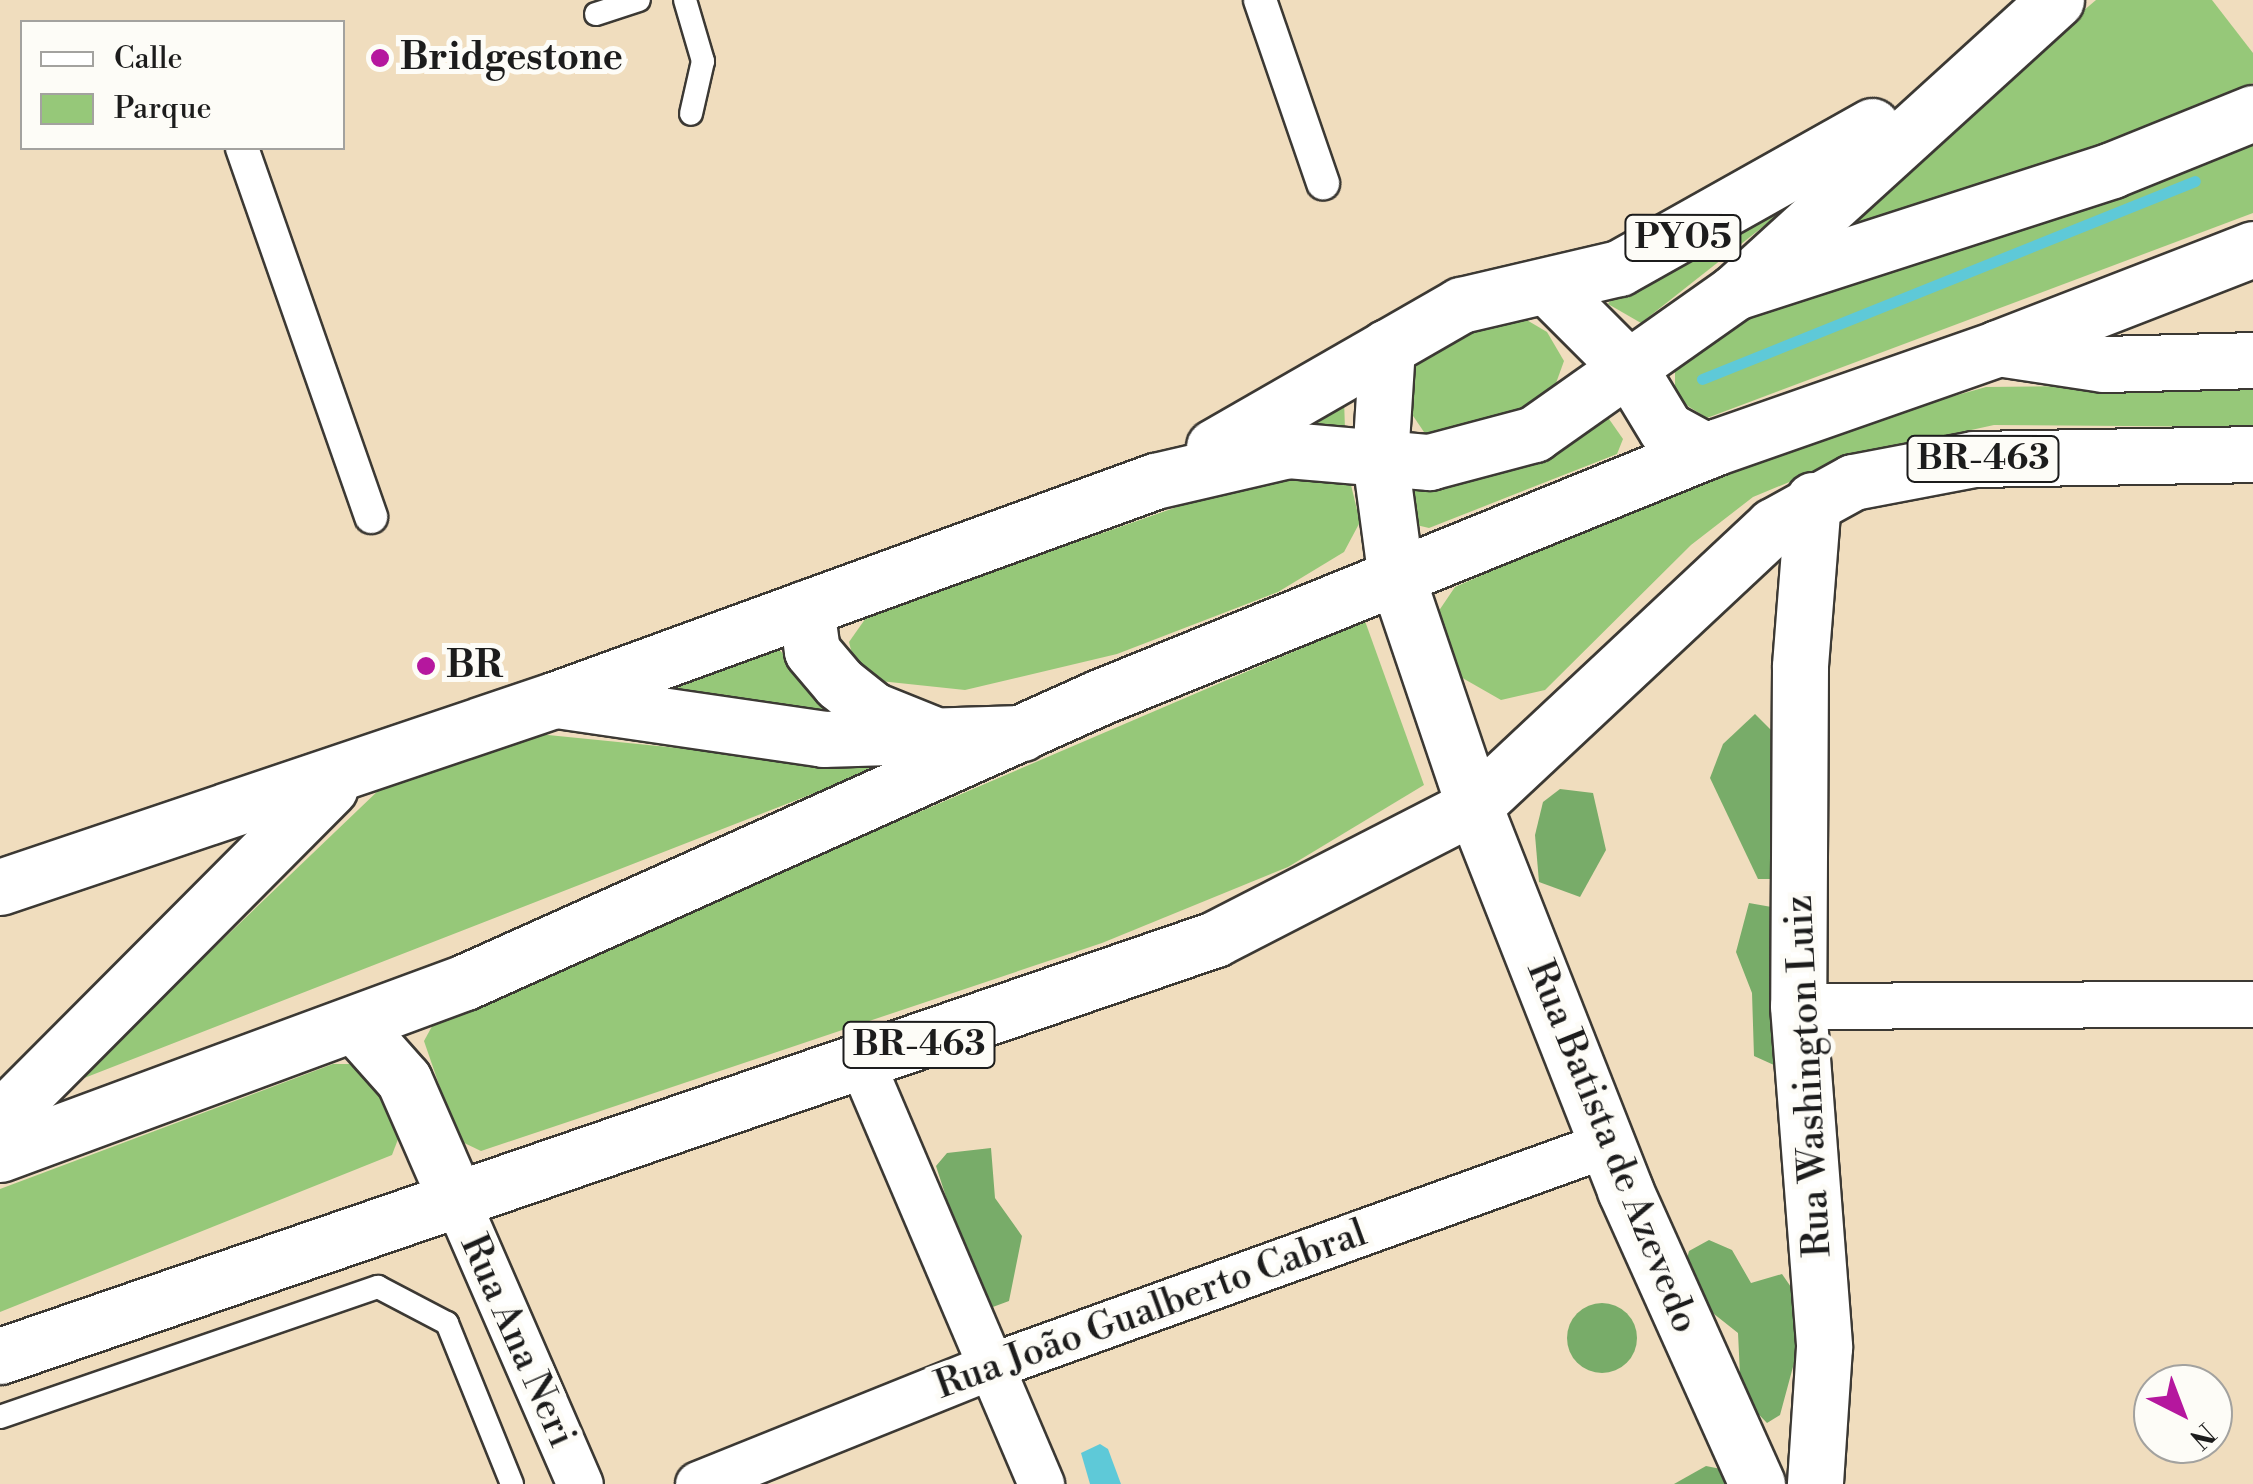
<!DOCTYPE html>
<html>
<head>
<meta charset="utf-8">
<style>
  body { margin:0 }
  #map { position:relative; width:2253px; height:1484px; overflow:hidden; background:#f0ddbe; font-family:"Libre Bodoni",serif }
  div>[style] { position:absolute }
  .green>* { inset:0; background:#96c879 }
  .forest>* { inset:0; background:#78ac69 }
  .round { border-radius:50% }
  .water>* { inset:0; background:#5ec9d8 }
  .stream>* { height:11px; margin:-5.5px; padding:0 5.5px; transform-origin:5.5px; border-radius:5.5px; background:#5ec9d8 }
  .roads { filter:drop-shadow(2px 0 #3c3934) drop-shadow(-2px 0 #3c3934) drop-shadow(0 2px #3c3934) drop-shadow(0 -2px #3c3934) }
  .service>* { height:22px; margin:-11px; padding:0 11px; transform-origin:11px; border-radius:11px; background:#fff }
  .pedestrian>* { height:32px; margin:-16px; padding:0 16px; transform-origin:16px; border-radius:16px; background:#fff }
  .minor>* { height:45px; margin:-22.5px; padding:0 22.5px; transform-origin:22.5px; border-radius:22.5px; background:#fff }
  .tertiary>* { height:55px; margin:-27.5px; padding:0 27.5px; transform-origin:27.5px; border-radius:27.5px; background:#fff }
  .secondary>* { height:55px; margin:-27.5px; padding:0 27.5px; transform-origin:27.5px; border-radius:27.5px; background:#fff }
  .primary>* { height:55px; margin:-27.5px; padding:0 27.5px; transform-origin:27.5px; border-radius:27.5px; background:#fff }
  .trunk>* { height:55px; margin:-27.5px; padding:0 27.5px; transform-origin:27.5px; border-radius:27.5px; background:#fff }
  .dots>* { width:28px; height:28px; translate:-50% -50%; box-sizing:border-box; border:5px solid #fdfcf7; border-radius:50% }
  span { translate:-50% -50%; white-space:nowrap; text-align:center; line-height:1.15; -webkit-text-stroke:10px #fdfcf7; paint-order:stroke }
  .shield-label span { padding:2px 8px; background:#fdfcf7; border:2px solid; border-radius:8px; -webkit-text-stroke-width:0 }
  .shield-label { font-size:35px; color:#1c1c1c; font-weight:700 }
  .poi-label { font-size:38px; color:#1c1c1c; font-weight:700 }
  .left { translate:0 -50%; text-align:left }
  .street-label { font-size:38px; color:#1c1c1c }
  .legend { position:absolute; left:20px; top:20px; width:325px; height:130px; box-sizing:border-box; background:#fdfcf7; border:2px solid #a3a29f; margin:0; padding:12px 18px; list-style:none; font-size:30px; color:#1c1c1c }
  .legend li { display:flex; align-items:center; gap:20px; height:50px }
  .legend b { width:50px; border:2px solid #a3a29f }
  .north { position:absolute; left:2133px; top:1364px; width:100px; height:100px; box-sizing:border-box; background:#fdfcf7; border:2px solid #a3a29f; border-radius:50%; rotate:138deg; font-size:28px; font-weight:700; line-height:40px; text-align:center; color:#1c1c1c }
  .north::after { content:''; display:block; margin:auto; width:35px; height:45px; background:#b5179e; clip-path:polygon(50% 0,100% 100%,50% 72%,0 100%) }
</style>
</head>
<body>
<div id="map">
  <div class="green">
    <div style="clip-path:polygon(2096px 0,2212px 0,2253px 53px,2253px 83px,2078px 154px,1848px 229px,1835px 222px)"></div>
    <div style="clip-path:polygon(2253px 141px,2253px 213px,1707px 418px,1675px 398px,1675px 369px,1745px 319px)"></div>
    <div style="clip-path:polygon(1821px 181px,1641px 323px,1608px 304px,1615px 294px)"></div>
    <div style="clip-path:polygon(1525px 319px,1547px 332px,1564px 361px,1551px 397px,1527px 417px,1441px 439px,1424px 432px,1405px 404px,1414px 359px,1489px 320px)"></div>
    <div style="clip-path:polygon(2253px 384px,2253px 427px,1994px 425px,1852px 456px,1753px 497px,1691px 545px,1545px 690px,1501px 700px,1452px 672px,1436px 615px,1455px 587px,1770px 448px,1986px 387px)"></div>
    <div style="clip-path:polygon(1344px 400px,1345px 429px,1267px 434px)"></div>
    <div style="clip-path:polygon(1602px 409px,1623px 439px,1617px 454px,1429px 528px,1408px 523px,1404px 489px)"></div>
    <div style="clip-path:polygon(1307px 472px,1351px 485px,1360px 522px,1344px 552px,1278px 592px,1117px 654px,965px 690px,880px 681px,853px 658px,849px 642px,868px 615px,1217px 493px)"></div>
    <div style="clip-path:polygon(1365px 621px,1424px 785px,1288px 867px,1102px 943px,481px 1151px,458px 1140px,424px 1041px,436px 1019px)"></div>
    <div style="clip-path:polygon(777px 647px,834px 712px,670px 688px,673px 683px)"></div>
    <div style="clip-path:polygon(538px 734px,748px 755px,883px 755px,884px 766px,74px 1082px,382px 787px)"></div>
    <div style="clip-path:polygon(333px 1064px,358px 1064px,403px 1126px,392px 1155px,0 1312px,0 1189px)"></div>
  </div>
  <div class="forest">
    <div style="clip-path:polygon(1755px 714px,1774px 733px,1796px 879px,1758px 879px,1710px 778px,1723px 744px)"></div>
    <div style="clip-path:polygon(1560px 789px,1593px 793px,1606px 850px,1580px 897px,1539px 882px,1535px 835px,1543px 802px)"></div>
    <div style="clip-path:polygon(1749px 903px,1794px 911px,1792px 1073px,1754px 1056px,1752px 993px,1736px 952px)"></div>
    <div style="clip-path:polygon(991px 1148px,995px 1198px,1022px 1236px,1009px 1301px,982px 1311px,970px 1254px,944px 1226px,947px 1200px,936px 1166px,947px 1153px)"></div>
    <div style="clip-path:polygon(1709px 1240px,1732px 1250px,1751px 1283px,1782px 1274px,1793px 1290px,1797px 1352px,1780px 1415px,1767px 1423px,1741px 1396px,1738px 1333px,1680px 1287px,1689px 1251px)"></div>
    <div class="round" style="left:1567px;top:1303px;width:70px;height:70px"></div>
    <div style="clip-path:polygon(1706px 1466px,1736px 1472px,1740px 1484px,1674px 1484px)"></div>
  </div>
  <div class="water">
    <div style="clip-path:polygon(1100px 1444px,1108px 1449px,1121px 1484px,1090px 1484px,1081px 1453px)"></div>
  </div>
  <div class="stream">
    <div style="left:1702px;top:379px;width:531px;rotate:-21.88deg"></div>
  </div>
  <div class="roads">
    <div class="service">
      <div style="left:685px;top:0;width:64px;rotate:73.6deg"></div>
      <div style="left:703px;top:61px;width:54px;rotate:102.8deg"></div>
      <div style="left:596px;top:14px;width:45px;rotate:-18deg"></div>
      <div style="left:0;top:1417px;width:400px;rotate:-19deg"></div>
      <div style="left:378px;top:1287px;width:78px;rotate:27.6deg"></div>
      <div style="left:447px;top:1323px;width:174px;rotate:68deg"></div>
    </div>
    <div class="pedestrian">
      <div style="left:1260px;top:0;width:194px;rotate:71deg"></div>
      <div style="left:242px;top:148px;width:391px;rotate:70.7deg"></div>
    </div>
    <div class="minor">
      <div style="left:1798px;top:1006px;width:455px;rotate:-0.3deg"></div>
      <div style="left:862px;top:1064px;width:457px;rotate:66.9deg"></div>
      <div style="left:455px;top:1197px;width:313px;rotate:66.5deg"></div>
      <div style="left:698px;top:1484px;width:316px;rotate:-21.9deg"></div>
      <div style="left:991px;top:1366px;width:655px;rotate:-19.82deg"></div>
    </div>
    <div class="tertiary">
      <div style="left:1813px;top:500px;width:168px;rotate:94.5deg"></div>
      <div style="left:1800px;top:667px;width:339px;rotate:90.3deg"></div>
      <div style="left:1798px;top:1006px;width:342px;rotate:85.6deg"></div>
      <div style="left:1824px;top:1347px;width:137px;rotate:93.8deg"></div>
      <div style="left:1474px;top:806px;width:413px;rotate:68.5deg"></div>
      <div style="left:1625px;top:1190px;width:322px;rotate:65.8deg"></div>
    </div>
    <div class="secondary">
      <div style="left:1735px;top:292px;width:396px;rotate:-17.9deg"></div>
      <div style="left:2112px;top:170px;width:152px;rotate:-22deg"></div>
      <div style="left:1998px;top:348px;width:274px;rotate:-21.2deg"></div>
    </div>
    <div class="primary">
      <div style="left:1395px;top:572px;width:247px;rotate:71.3deg"></div>
      <div style="left:356px;top:1026px;width:72px;rotate:48.4deg"></div>
      <div style="left:404px;top:1080px;width:128px;rotate:66.4deg"></div>
      <div style="left:0;top:1154px;width:496px;rotate:-20.3deg"></div>
      <div style="left:465px;top:982px;width:696px;rotate:-24.17deg"></div>
      <div style="left:1100px;top:697px;width:665px;rotate:-22.09deg"></div>
      <div style="left:1716px;top:447px;width:299px;rotate:-19.3deg"></div>
      <div style="left:1998px;top:348px;width:107px;rotate:8.6deg"></div>
      <div style="left:2104px;top:364px;width:149px;rotate:-1.5deg"></div>
      <div style="left:0;top:1356px;width:1285px;rotate:-18.94deg"></div>
      <div style="left:1215px;top:939px;width:291px;rotate:-27.2deg"></div>
      <div style="left:1474px;top:806px;width:410px;rotate:-43.1deg"></div>
      <div style="left:1773px;top:526px;width:91px;rotate:-28.8deg"></div>
      <div style="left:1853px;top:482px;width:123px;rotate:-10.8deg"></div>
      <div style="left:1974px;top:459px;width:279px;rotate:-1deg"></div>
    </div>
    <div class="trunk">
      <div style="left:1548px;top:287px;width:115px;rotate:45deg"></div>
      <div style="left:1629px;top:368px;width:71px;rotate:58.8deg"></div>
      <div style="left:1666px;top:429px;width:46px;rotate:28.8deg"></div>
      <div style="left:1387px;top:347px;width:112px;rotate:93.6deg"></div>
      <div style="left:1380px;top:459px;width:114px;rotate:82.4deg"></div>
      <div style="left:1214px;top:447px;width:285px;rotate:-29.9deg"></div>
      <div style="left:1461px;top:305px;width:162px;rotate:-13.2deg"></div>
      <div style="left:1619px;top:268px;width:290px;rotate:-29.3deg"></div>
      <div style="left:806px;top:608px;width:43px;rotate:82.1deg"></div>
      <div style="left:812px;top:651px;width:42px;rotate:49.8deg"></div>
      <div style="left:839px;top:683px;width:43px;rotate:38.5deg"></div>
      <div style="left:873px;top:710px;width:61px;rotate:22deg"></div>
      <div style="left:557px;top:700px;width:269px;rotate:8.3deg"></div>
      <div style="left:823px;top:739px;width:199px;rotate:-1.7deg"></div>
      <div style="left:0;top:887px;width:585px;rotate:-18.65deg"></div>
      <div style="left:554px;top:700px;width:640px;rotate:-20.02deg"></div>
      <div style="left:1155px;top:481px;width:137px;rotate:-13.1deg"></div>
      <div style="left:1288px;top:450px;width:142px;rotate:4.9deg"></div>
      <div style="left:1429px;top:462px;width:109px;rotate:-14.9deg"></div>
      <div style="left:1534px;top:434px;width:246px;rotate:-35.2deg"></div>
      <div style="left:1735px;top:292px;width:434px;rotate:-42.3deg"></div>
      <div style="left:0;top:1119px;width:467px;rotate:-45.1deg"></div>
    </div>
  </div>
  <div class="dots">
    <div style="left:380px;top:58px;background:#b5179e"></div>
    <div style="left:426px;top:666px;background:#b5179e"></div>
  </div>
  <div class="shield-label">
    <span style="left:1683px;top:238px">PY05</span>
    <span style="left:1983px;top:459px">BR-463</span>
    <span style="left:919px;top:1045px">BR-463</span>
  </div>
  <div class="poi-label">
    <span class="left" style="left:400px;top:58px">Bridgestone</span>
    <span class="left" style="left:446px;top:666px">BR</span>
  </div>
  <div class="street-label">
    <span style="left:1809px;top:1076px;rotate:-93deg">Rua Washington Luiz</span>
    <span style="left:1612px;top:1147px;rotate:68deg">Rua Batista de Azevedo</span>
    <span style="left:1151px;top:1310px;rotate:-20deg">Rua João Gualberto Cabral</span>
    <span style="left:517px;top:1341px;rotate:66deg">Rua Ana Neri</span>
  </div>
  <ul class="legend">
  <li><b style="height:12px;background:#fff"></b>Calle</li>
  <li><b style="height:28px;background:#96c879"></b>Parque</li>
  </ul>
  <div class="north">N</div>
</div>
</body>
</html>
